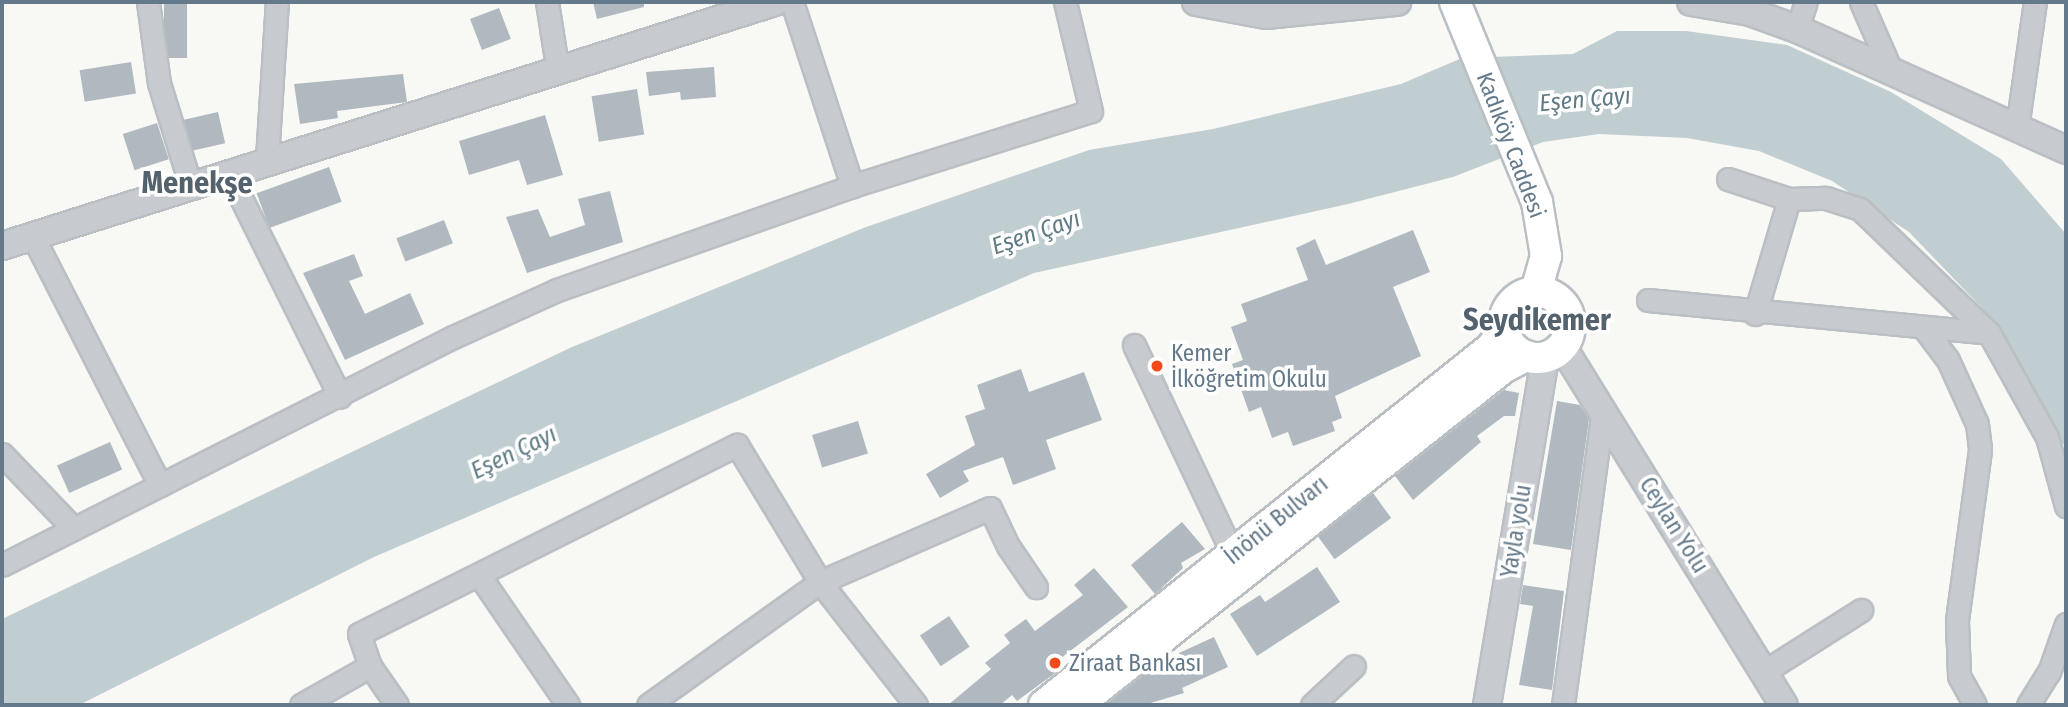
<!DOCTYPE html>
<html>
<head>
<meta charset="utf-8">
<style>
  body { margin:0 }
  #map { position:relative; width:2068px; height:707px; overflow:hidden; background:#f8f8f5; font-family:"Fira Sans Condensed",sans-serif }
  div>[style] { position:absolute }
  .water>* { inset:0; background:#c0cdd1 }
  .building>* { inset:0; background:#b0b9bf; transform-origin:0 0 }
  .roads { filter:drop-shadow(2px 0 #b9bfc3) drop-shadow(-2px 0 #b9bfc3) drop-shadow(0 2px #b9bfc3) drop-shadow(0 -2px #b9bfc3) }
  .minor>* { height:21px; margin:-10.5px; padding:0 10.5px; transform-origin:10.5px; border-radius:10.5px; background:#c7cbcf }
  .tertiary>* { height:26px; margin:-13px; padding:0 13px; transform-origin:13px; border-radius:13px; background:#c7cbcf }
  .secondary>* { height:30px; margin:-15px; padding:0 15px; transform-origin:15px; border-radius:15px; background:#fff }
  .secondary>.ring { margin:-15px; padding:0; box-sizing:content-box; background:none; border:30px solid #fff; border-radius:50% }
  .dots>* { width:19px; height:19px; translate:-50% -50%; box-sizing:border-box; border:4px solid #fff; border-radius:50% }
  span { translate:-50% -50%; white-space:nowrap; text-align:center; line-height:1.15; -webkit-text-stroke:7px #fff; paint-order:stroke }
  .street-label { font-size:23px; color:#647989 }
  .poi-label { font-size:23px; color:#647989 }
  .left { translate:0 -50%; text-align:left }
  .water-label { font-size:24px; color:#607b84; font-style:italic }
  .district-label { font-size:30px; color:#53626d; font-weight:700 }
  .frame { position:absolute; inset:0; border:4px solid #647989; pointer-events:none }
</style>
</head>
<body>
<div id="map">
  <div class="water">
    <div style="clip-path:polygon(1617px 31px,1686px 31px,1787px 45px,1891px 92px,2001px 159px,2066px 234px,2066px 449px,1982px 308px,1909px 232px,1832px 181px,1759px 151px,1687px 138px,1599px 134px,1543px 142px,1453px 177px,1348px 204px,1034px 273px,374px 557px,79px 705px,2px 705px,2px 619px,572px 347px,866px 227px,1089px 150px,1213px 129px,1401px 84px,1462px 58px,1573px 54px)"></div>
  </div>
  <div class="building">
    <div style="left:164px;top:2px;width:23px;height:56px"></div>
    <div style="clip-path:polygon(593px 2px,644px 2px,644px 7px,597px 19px)"></div>
    <div style="left:499px;top:8px;width:33px;height:31px;rotate:69deg"></div>
    <div style="left:131px;top:62px;width:32px;height:52px;rotate:81deg"></div>
    <div style="clip-path:polygon(714px 67px,716px 97px,681px 100px,680px 92px,649px 96px,646px 72px)"></div>
    <div style="clip-path:polygon(403px 74px,407px 102px,337px 111px,338px 118px,300px 124px,294px 84px)"></div>
    <div style="left:637px;top:89px;width:46px;height:46px;rotate:81deg"></div>
    <div style="left:218px;top:112px;width:32px;height:35px;rotate:77deg"></div>
    <div style="clip-path:polygon(545px 115px,563px 175px,527px 185px,519px 160px,469px 175px,459px 141px)"></div>
    <div style="left:157px;top:123px;width:38px;height:36px;rotate:72deg"></div>
    <div style="left:329px;top:167px;width:37px;height:77px;rotate:70deg"></div>
    <div style="clip-path:polygon(610px 191px,623px 242px,527px 273px,506px 217px,538px 209px,550px 237px,585px 225px,578px 199px)"></div>
    <div style="left:444px;top:220px;width:25px;height:51px;rotate:69deg"></div>
    <div style="clip-path:polygon(1413px 230px,1430px 272px,1393px 287px,1421px 356px,1335px 396px,1342px 418px,1332px 422px,1335px 431px,1293px 446px,1288px 432px,1272px 438px,1261px 407px,1249px 412px,1232px 364px,1243px 360px,1231px 327px,1247px 321px,1241px 304px,1308px 280px,1296px 248px,1315px 239px,1326px 265px)"></div>
    <div style="clip-path:polygon(354px 254px,363px 276px,349px 281px,365px 314px,410px 293px,424px 324px,345px 360px,303px 273px)"></div>
    <div style="clip-path:polygon(1021px 369px,1029px 392px,1084px 372px,1102px 420px,1046px 440px,1056px 469px,1013px 485px,1003px 457px,963px 471px,969px 481px,940px 498px,926px 474px,975px 445px,965px 416px,985px 409px,977px 385px)"></div>
    <div style="clip-path:polygon(1504px 390px,1519px 393px,1515px 416px,1504px 416px,1477px 436px,1481px 442px,1413px 500px,1395px 476px)"></div>
    <div style="clip-path:polygon(1557px 401px,1580px 405px,1589px 419px,1571px 550px,1533px 544px)"></div>
    <div style="left:858px;top:421px;width:34px;height:48px;rotate:73deg"></div>
    <div style="left:110px;top:442px;width:30px;height:58px;rotate:66deg"></div>
    <div style="left:1373px;top:493px;width:31px;height:70px;rotate:54deg"></div>
    <div style="clip-path:polygon(1182px 522px,1205px 549px,1181px 563px,1183px 568px,1155px 594px,1131px 565px)"></div>
    <div style="clip-path:polygon(1317px 567px,1340px 602px,1257px 656px,1230px 614px,1260px 595px,1265px 602px)"></div>
    <div style="clip-path:polygon(1094px 568px,1128px 607px,1057px 661px,1062px 668px,1017px 701px,1012px 695px,1000px 705px,948px 705px,991px 669px,985px 663px,1010px 643px,1004px 635px,1026px 619px,1035px 631px,1083px 595px,1074px 585px)"></div>
    <div style="clip-path:polygon(1523px 585px,1564px 591px,1552px 690px,1519px 685px,1533px 606px,1520px 604px)"></div>
    <div style="left:949px;top:616px;width:37px;height:35px;rotate:56deg"></div>
    <div style="clip-path:polygon(1214px 637px,1228px 667px,1182px 688px,1184px 693px,1144px 705px,1105px 705px,1146px 673px,1182px 662px,1179px 653px)"></div>
  </div>
  <div class="roads">
    <div class="minor">
      <div style="left:148px;top:2px;width:82px;rotate:82.3deg"></div>
      <div style="left:159px;top:83px;width:106px;rotate:72.9deg"></div>
      <div style="left:547px;top:2px;width:71px;rotate:81.1deg"></div>
      <div style="left:792px;top:2px;width:194px;rotate:71.9deg"></div>
      <div style="left:1861px;top:2px;width:77px;rotate:66.4deg"></div>
      <div style="left:1797px;top:29px;width:28px;rotate:-72deg"></div>
      <div style="left:2017px;top:128px;width:127px;rotate:-81.9deg"></div>
      <div style="left:267px;top:159px;width:157px;rotate:-86.4deg"></div>
      <div style="left:228px;top:172px;width:251px;rotate:63.5deg"></div>
      <div style="left:1728px;top:179px;width:64px;rotate:18.2deg"></div>
      <div style="left:1789px;top:199px;width:37px;rotate:-2deg"></div>
      <div style="left:1826px;top:198px;width:36px;rotate:18deg"></div>
      <div style="left:1860px;top:209px;width:179px;rotate:43.9deg"></div>
      <div style="left:1989px;top:333px;width:119px;rotate:60.9deg"></div>
      <div style="left:2047px;top:437px;width:72px;rotate:74.6deg"></div>
      <div style="left:32px;top:235px;width:281px;rotate:62.9deg"></div>
      <div style="left:1648px;top:300px;width:343px;rotate:5.5deg"></div>
      <div style="left:1755px;top:314px;width:120px;rotate:-73.5deg"></div>
      <div style="left:1923px;top:327px;width:41px;rotate:52.9deg"></div>
      <div style="left:1948px;top:360px;width:70px;rotate:65.6deg"></div>
      <div style="left:1977px;top:424px;width:26px;rotate:83deg"></div>
      <div style="left:1980px;top:450px;width:173px;rotate:97.7deg"></div>
      <div style="left:1957px;top:621px;width:55px;rotate:87.9deg"></div>
      <div style="left:1959px;top:676px;width:33px;rotate:61deg"></div>
      <div style="left:1134px;top:345px;width:231px;rotate:64.7deg"></div>
      <div style="left:2px;top:454px;width:103px;rotate:46.2deg"></div>
      <div style="left:2px;top:565px;width:505px;rotate:-26.82deg"></div>
      <div style="left:453px;top:337px;width:114px;rotate:-24.3deg"></div>
      <div style="left:557px;top:290px;width:313px;rotate:-19.4deg"></div>
      <div style="left:852px;top:186px;width:250px;rotate:-17.4deg"></div>
      <div style="left:1091px;top:111px;width:112px;rotate:-103.4deg"></div>
      <div style="left:479px;top:575px;width:158px;rotate:55.6deg"></div>
      <div style="left:1765px;top:671px;width:114px;rotate:-32.4deg"></div>
      <div style="left:301px;top:705px;width:79px;rotate:-29.5deg"></div>
      <div style="left:397px;top:705px;width:47px;rotate:-124.7deg"></div>
      <div style="left:370px;top:666px;width:34px;rotate:-109deg"></div>
      <div style="left:359px;top:634px;width:423px;rotate:-26.6deg"></div>
      <div style="left:737px;top:445px;width:160px;rotate:58.8deg"></div>
      <div style="left:820px;top:582px;width:156px;rotate:52deg"></div>
      <div style="left:648px;top:705px;width:211px;rotate:-35.6deg"></div>
      <div style="left:820px;top:582px;width:185px;rotate:-23.5deg"></div>
      <div style="left:990px;top:508px;width:42px;rotate:64.7deg"></div>
      <div style="left:1008px;top:546px;width:50px;rotate:55.7deg"></div>
      <div style="left:1312px;top:705px;width:57px;rotate:-42.9deg"></div>
      <div style="left:1563px;top:705px;width:298px;rotate:-82.3deg"></div>
      <div style="left:2028px;top:705px;width:39px;rotate:-58deg"></div>
      <div style="left:2049px;top:672px;width:51px;rotate:-70.5deg"></div>
    </div>
    <div class="tertiary">
      <div style="left:1196px;top:2px;width:71px;rotate:10.5deg"></div>
      <div style="left:1266px;top:15px;width:132px;rotate:-5.7deg"></div>
      <div style="left:1691px;top:2px;width:60px;rotate:9.6deg"></div>
      <div style="left:1750px;top:12px;width:50px;rotate:19.9deg"></div>
      <div style="left:1797px;top:29px;width:295px;rotate:24.2deg"></div>
      <div style="left:2px;top:246px;width:811px;rotate:-17.52deg"></div>
      <div style="left:1562px;top:346px;width:422px;rotate:58.3deg"></div>
      <div style="left:1487px;top:705px;width:353px;rotate:-80.5deg"></div>
    </div>
    <div class="secondary">
      <div style="left:1455px;top:2px;width:216px;rotate:67.7deg"></div>
      <div style="left:1537px;top:202px;width:55px;rotate:80.5deg"></div>
      <div style="left:1546px;top:256px;width:37px;rotate:106deg"></div>
      <div class="ring" style="left:1504px;top:292px;width:36px;height:36px"></div>
      <div style="left:1082px;top:701px;width:537px;rotate:-38.34deg"></div>
      <div style="left:1503px;top:368px;width:26px;rotate:-28deg"></div>
      <div style="left:1044px;top:705px;width:572px;rotate:-38.61deg"></div>
      <div style="left:1491px;top:348px;width:21px;rotate:-53deg"></div>
    </div>
  </div>
  <div class="dots">
    <div style="left:1157px;top:366px;background:#f44919"></div>
    <div style="left:1055px;top:663px;background:#f44919"></div>
  </div>
  <div class="street-label">
    <span style="left:1511px;top:145px;rotate:69deg">Kadıköy Caddesi</span>
    <span style="left:1276px;top:520px;rotate:-39deg">İnönü Bulvarı</span>
    <span style="left:1674px;top:525px;rotate:58deg">Ceylan Yolu</span>
    <span style="left:1516px;top:531px;rotate:-81deg">Yayla yolu</span>
  </div>
  <div class="poi-label">
    <span class="left" style="left:1171px;top:366px">Kemer<br>İlköğretim Okulu</span>
    <span class="left" style="left:1069px;top:663px">Ziraat Bankası</span>
  </div>
  <div class="water-label">
    <span style="left:1585px;top:100px;rotate:-5deg">Eşen Çayı</span>
    <span style="left:1036px;top:233px;rotate:-19deg">Eşen Çayı</span>
    <span style="left:514px;top:453px;rotate:-26deg">Eşen Çayı</span>
  </div>
  <div class="district-label">
    <span style="left:197px;top:183px">Menekşe</span>
    <span style="left:1537px;top:320px">Seydikemer</span>
  </div>
  <div class="frame"></div>
</div>
</body>
</html>
